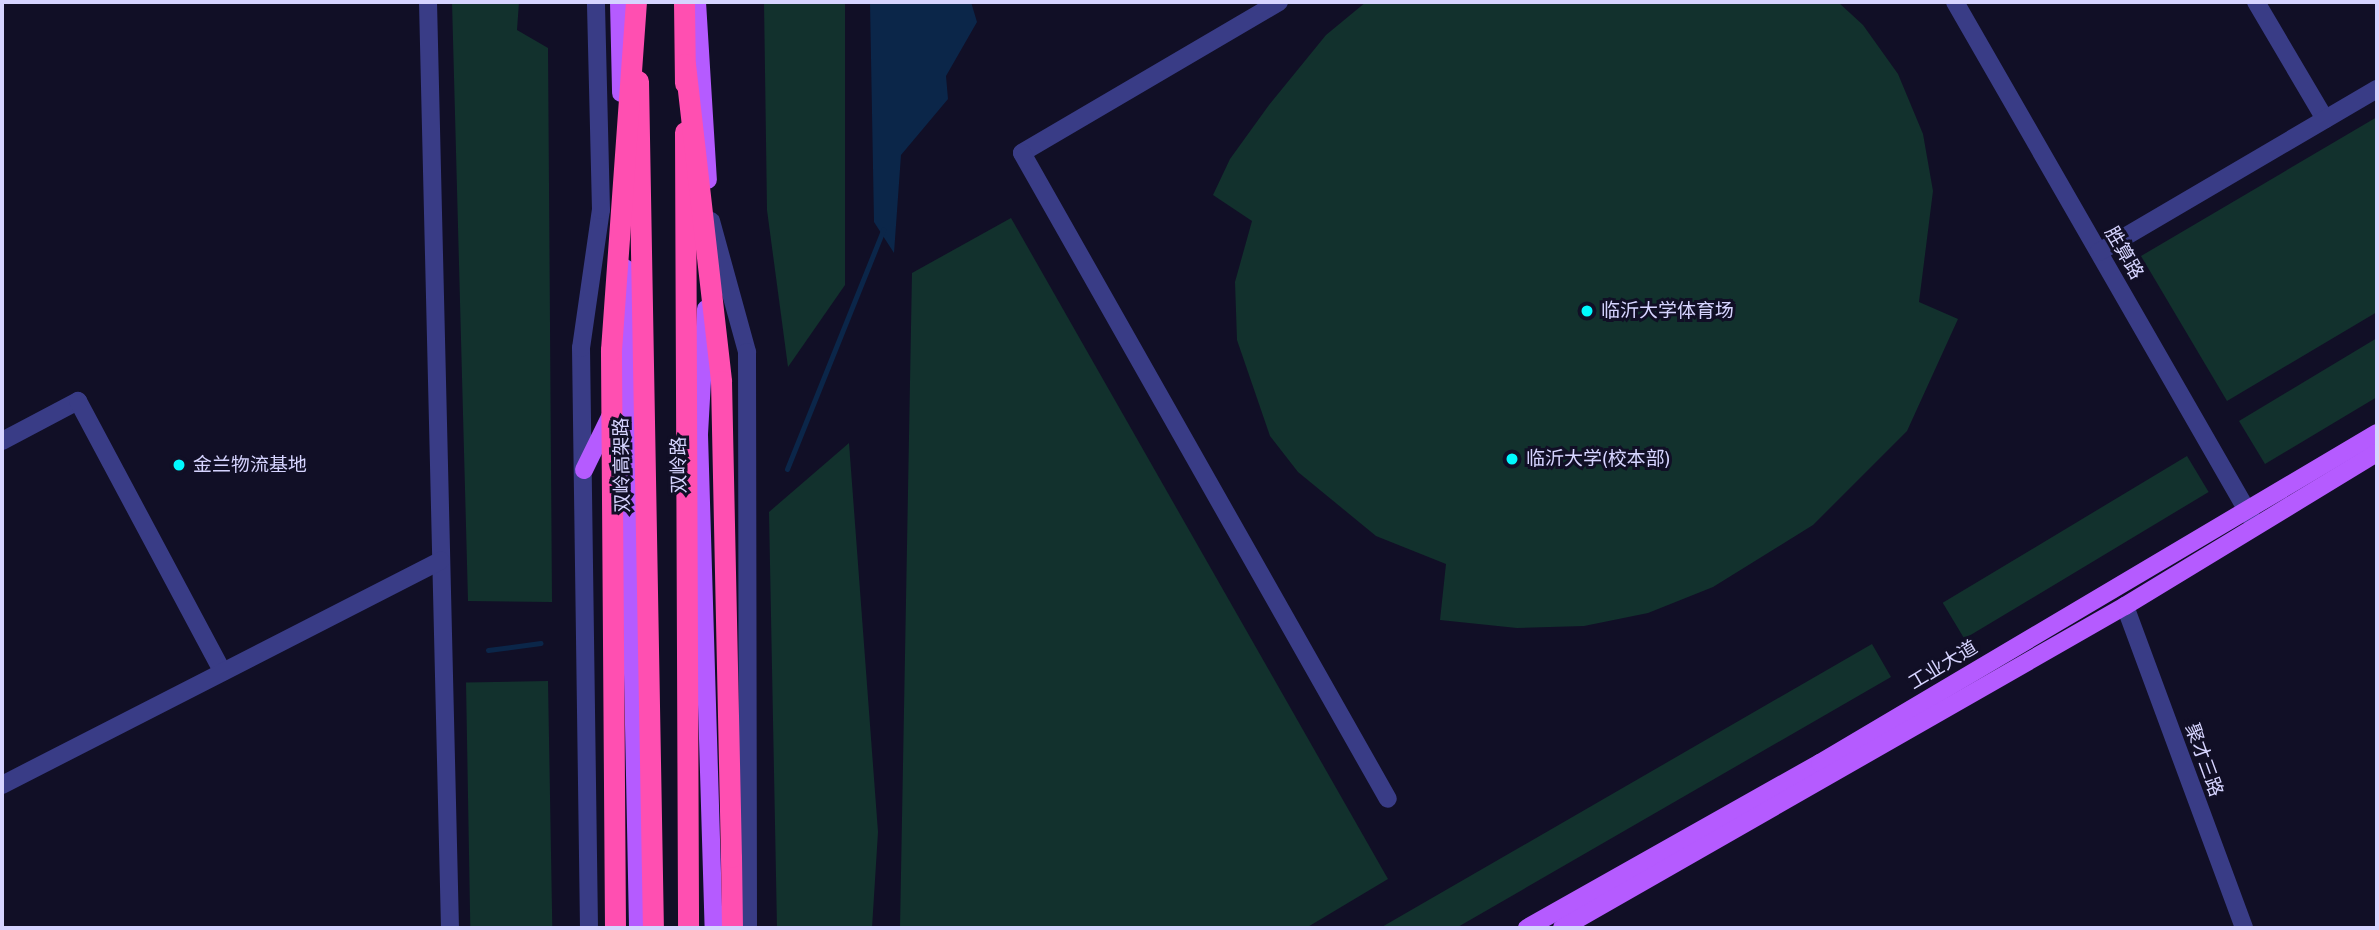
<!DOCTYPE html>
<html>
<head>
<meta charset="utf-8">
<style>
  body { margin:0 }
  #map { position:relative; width:2379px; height:930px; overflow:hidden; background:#110f26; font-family:"Public Sans","Noto Sans SC",sans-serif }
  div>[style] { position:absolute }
  .green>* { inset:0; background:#12312d; transform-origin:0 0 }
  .water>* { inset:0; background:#0b2649 }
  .stream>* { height:5px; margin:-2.5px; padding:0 2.5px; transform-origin:2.5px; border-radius:2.5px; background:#0b2649 }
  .minor>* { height:18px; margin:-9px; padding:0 9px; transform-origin:9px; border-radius:9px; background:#393c86 }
  .major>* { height:18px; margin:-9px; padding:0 9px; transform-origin:9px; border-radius:9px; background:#b55bff }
  .highway>* { height:21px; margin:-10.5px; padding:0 10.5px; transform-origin:10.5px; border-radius:10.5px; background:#ff4fb1 }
  .highway-bridge>* { height:21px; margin:-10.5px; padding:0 10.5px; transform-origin:10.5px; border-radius:10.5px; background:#ff4fb1 }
  .dots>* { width:19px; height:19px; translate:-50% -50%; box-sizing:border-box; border:4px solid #110f26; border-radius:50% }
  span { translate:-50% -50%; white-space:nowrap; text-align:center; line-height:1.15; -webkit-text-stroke:6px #110f26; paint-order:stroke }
  .street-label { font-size:19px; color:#d6d4ff }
  .poi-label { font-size:19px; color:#d6d4ff }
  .left { translate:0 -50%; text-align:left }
  .frame { position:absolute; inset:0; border:4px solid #d6d4ff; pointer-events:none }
</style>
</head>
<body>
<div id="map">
  <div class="green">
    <div style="clip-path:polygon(452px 2px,519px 2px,517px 30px,548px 48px,552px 602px,468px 601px)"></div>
    <div style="clip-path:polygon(764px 2px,845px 2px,845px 285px,788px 367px,767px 210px)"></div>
    <div style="clip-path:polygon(1366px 2px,1838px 2px,1863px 25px,1898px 74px,1923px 134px,1933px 191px,1919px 302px,1958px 319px,1907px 431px,1813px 525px,1713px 587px,1648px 613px,1584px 626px,1517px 628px,1440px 620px,1446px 564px,1376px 536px,1298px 472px,1270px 436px,1237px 340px,1235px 282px,1252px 221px,1213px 195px,1230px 159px,1269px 105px,1326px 35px)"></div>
    <div style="clip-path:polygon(2377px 117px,2377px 312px,2227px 401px,2141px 256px)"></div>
    <div style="clip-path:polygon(1011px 218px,1388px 879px,1306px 928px,900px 928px,912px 273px)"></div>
    <div style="clip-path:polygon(2377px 338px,2377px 397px,2265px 464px,2239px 421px)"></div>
    <div style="clip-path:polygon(849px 443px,878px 832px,872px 928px,777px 928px,769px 512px)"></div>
    <div style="left:2187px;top:456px;width:42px;height:285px;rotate:59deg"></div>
    <div style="left:1872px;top:644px;width:38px;height:567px;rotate:60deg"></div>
    <div style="left:548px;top:681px;width:247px;height:82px;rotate:89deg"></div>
  </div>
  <div class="water">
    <div style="clip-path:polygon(870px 2px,971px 2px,977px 22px,946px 76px,948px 99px,901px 155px,894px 253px,874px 222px)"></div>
  </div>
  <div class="stream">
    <div style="left:787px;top:469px;width:258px;rotate:-68.1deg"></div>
    <div style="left:488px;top:650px;width:53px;rotate:-7.5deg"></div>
  </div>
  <div class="minor">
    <div style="left:428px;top:2px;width:926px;rotate:88.64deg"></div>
    <div style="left:1279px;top:2px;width:298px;rotate:149.6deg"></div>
    <div style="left:1022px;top:153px;width:742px;rotate:60.47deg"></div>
    <div style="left:1955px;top:2px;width:604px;rotate:60.13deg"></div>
    <div style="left:2256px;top:2px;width:136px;rotate:59.5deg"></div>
    <div style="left:711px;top:221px;width:136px;rotate:74.6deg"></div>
    <div style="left:747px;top:352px;width:576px;rotate:89.9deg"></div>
    <div style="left:2099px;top:252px;width:322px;rotate:-30.4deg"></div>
    <div style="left:2px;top:441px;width:86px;rotate:-27.8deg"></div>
    <div style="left:78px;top:401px;width:307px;rotate:61.9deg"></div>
    <div style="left:2125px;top:606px;width:343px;rotate:69.7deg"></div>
    <div style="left:2px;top:785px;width:493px;rotate:-27.1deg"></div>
    <div style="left:589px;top:928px;width:580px;rotate:-90.79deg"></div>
    <div style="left:581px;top:348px;width:139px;rotate:-81.8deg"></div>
    <div style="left:601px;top:210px;width:208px;rotate:-91.4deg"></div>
  </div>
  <div class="major">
    <div style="left:619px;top:2px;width:91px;rotate:88.7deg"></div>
    <div style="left:697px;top:2px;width:178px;rotate:86.5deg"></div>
    <div style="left:625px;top:268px;width:660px;rotate:88.87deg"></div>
    <div style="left:706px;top:309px;width:126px;rotate:93.2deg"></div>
    <div style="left:699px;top:435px;width:493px;rotate:88.3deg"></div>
    <div style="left:584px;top:470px;width:61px;rotate:-63.9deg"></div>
    <div style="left:1527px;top:928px;width:336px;rotate:-29.4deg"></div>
    <div style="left:1820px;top:763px;width:647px;rotate:-30.65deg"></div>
    <div style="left:1562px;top:928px;width:649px;rotate:-29.77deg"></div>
    <div style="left:2125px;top:606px;width:295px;rotate:-31.3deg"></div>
  </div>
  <div class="highway">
    <div style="left:684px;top:2px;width:81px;rotate:89.3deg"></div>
    <div style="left:638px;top:81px;width:847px;rotate:88.99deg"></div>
    <div style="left:685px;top:132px;width:796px;rotate:89.78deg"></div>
    <div style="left:731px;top:857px;width:71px;rotate:89.2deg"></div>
  </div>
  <div class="highway-bridge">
    <div style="left:685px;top:64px;width:319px;rotate:83.5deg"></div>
    <div style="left:721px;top:381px;width:476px;rotate:88.8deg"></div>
    <div style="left:615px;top:928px;width:578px;rotate:-90.4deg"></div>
    <div style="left:611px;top:350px;width:349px;rotate:-85.9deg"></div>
  </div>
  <div class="dots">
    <div style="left:1587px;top:311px;background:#00f9ff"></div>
    <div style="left:1512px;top:459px;background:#00f9ff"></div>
    <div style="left:179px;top:465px;background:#00f9ff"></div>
  </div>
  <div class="street-label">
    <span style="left:2124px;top:253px;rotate:60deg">胜算路</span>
    <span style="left:622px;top:465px;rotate:-91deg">双岭高架路</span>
    <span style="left:679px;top:465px;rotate:-91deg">双岭路</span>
    <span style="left:1943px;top:665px;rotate:-31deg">工业大道</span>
    <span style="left:2204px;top:760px;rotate:70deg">聚才三路</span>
  </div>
  <div class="poi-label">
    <span class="left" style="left:1601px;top:311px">临沂大学体育场</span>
    <span class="left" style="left:1526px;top:459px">临沂大学(校本部)</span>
    <span class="left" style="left:193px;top:465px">金兰物流基地</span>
  </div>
  <div class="frame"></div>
</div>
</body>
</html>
